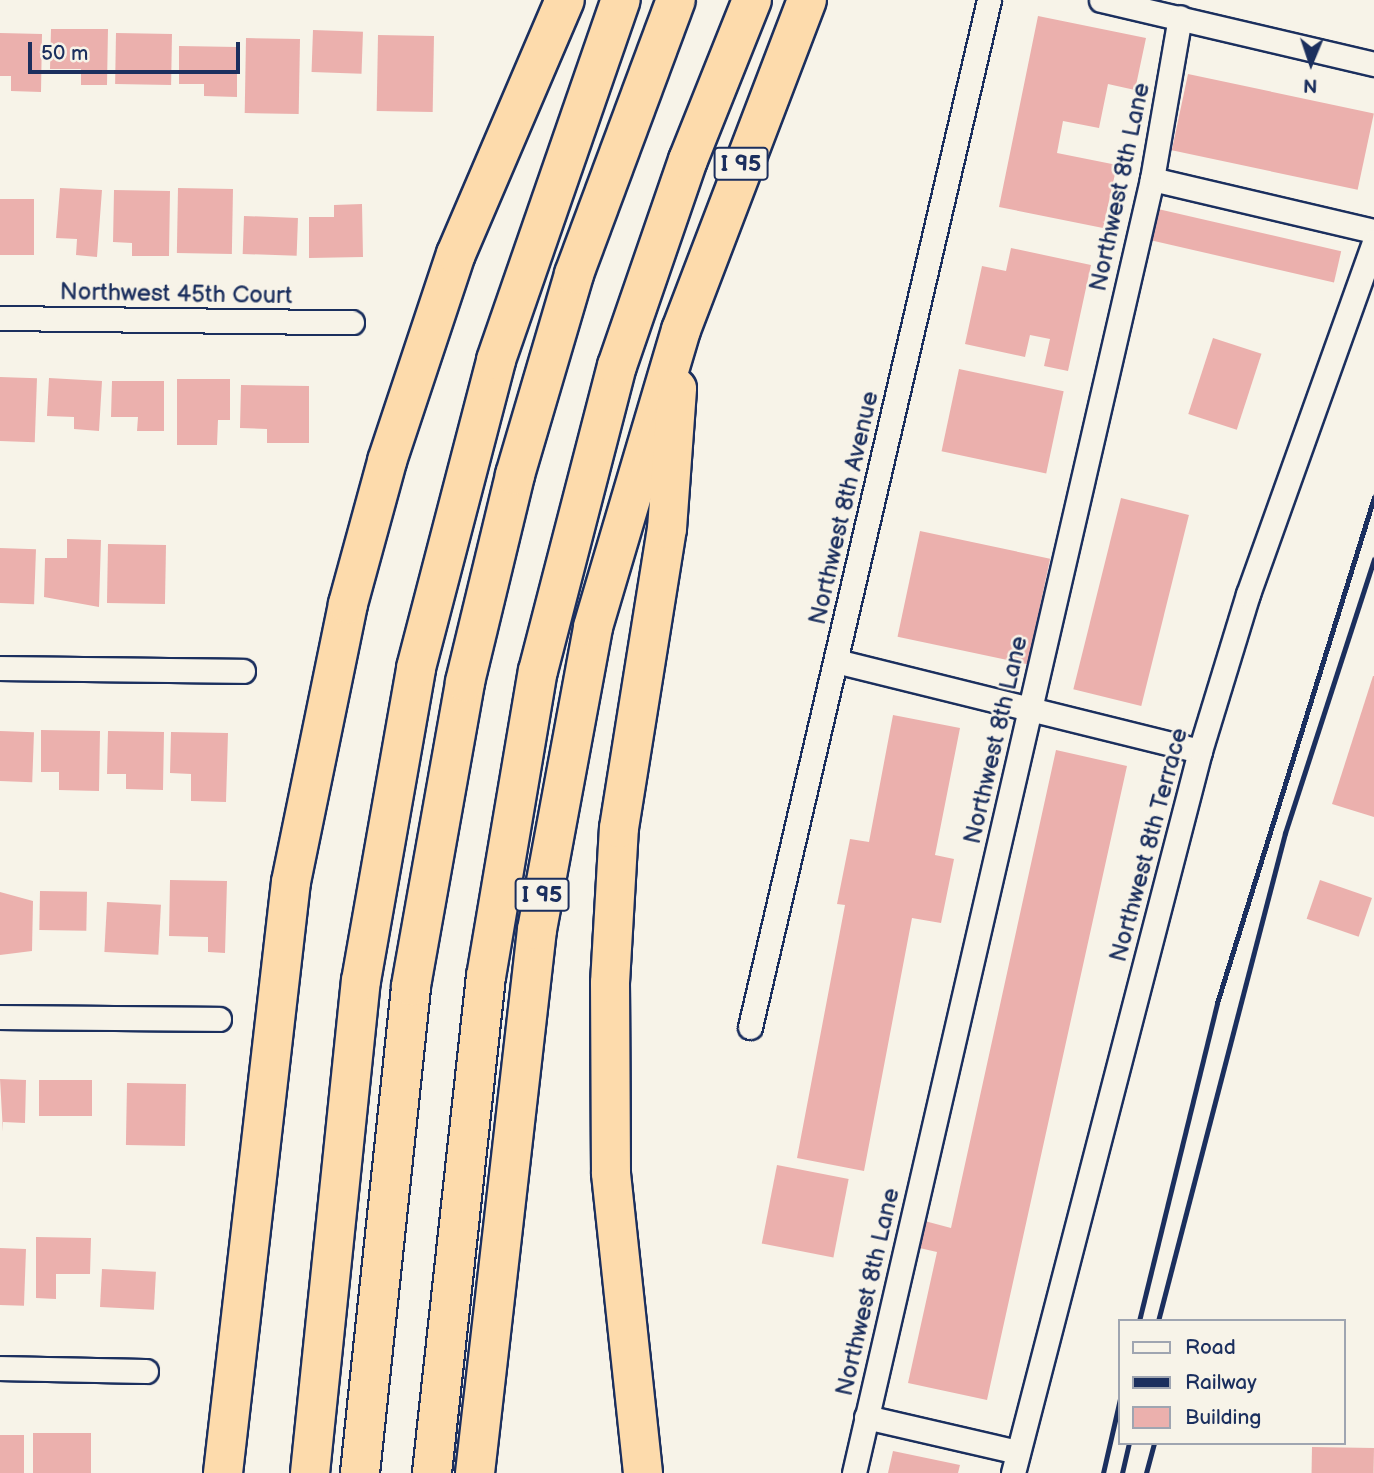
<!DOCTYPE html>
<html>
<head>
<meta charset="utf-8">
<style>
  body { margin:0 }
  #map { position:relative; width:1374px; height:1473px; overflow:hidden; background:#f7f3e8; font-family:"Balsamiq Sans",sans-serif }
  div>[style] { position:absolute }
  .building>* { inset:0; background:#ebb0ad; transform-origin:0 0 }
  .roads { filter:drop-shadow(2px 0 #1b2f5e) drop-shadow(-2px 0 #1b2f5e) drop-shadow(0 2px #1b2f5e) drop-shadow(0 -2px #1b2f5e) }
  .street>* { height:23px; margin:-11.5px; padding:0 11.5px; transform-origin:11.5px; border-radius:11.5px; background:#f7f3e8 }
  .highway>* { height:38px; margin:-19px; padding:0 19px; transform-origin:19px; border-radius:19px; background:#fddbac }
  .rail>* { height:5px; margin:-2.5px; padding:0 2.5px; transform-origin:2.5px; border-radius:2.5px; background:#1b2f5e }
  span { translate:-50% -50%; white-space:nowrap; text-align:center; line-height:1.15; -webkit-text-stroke:5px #f7f3e8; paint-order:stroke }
  .shield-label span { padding:2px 5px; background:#f7f3e8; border:2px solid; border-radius:5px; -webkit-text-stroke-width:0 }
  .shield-label { font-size:23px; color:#1b2f5e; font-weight:700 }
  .street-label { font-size:24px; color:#1b2f5e }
  .legend { position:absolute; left:1118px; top:1319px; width:228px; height:126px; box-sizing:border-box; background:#f7f3e8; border:2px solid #9fa5b1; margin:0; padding:9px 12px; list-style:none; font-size:21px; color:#1b2f5e }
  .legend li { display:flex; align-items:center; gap:14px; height:35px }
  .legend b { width:35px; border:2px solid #9fa5b1 }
  .north { position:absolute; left:1276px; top:28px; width:70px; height:70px; -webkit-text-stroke:5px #f7f3e8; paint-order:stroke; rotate:182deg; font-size:19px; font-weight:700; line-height:28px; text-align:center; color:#1b2f5e }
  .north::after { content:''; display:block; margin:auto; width:24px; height:32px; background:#1b2f5e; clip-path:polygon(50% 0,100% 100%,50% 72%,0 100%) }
  .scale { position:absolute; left:28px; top:42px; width:212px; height:32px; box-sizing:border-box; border:4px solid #1b2f5e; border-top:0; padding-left:9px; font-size:21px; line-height:24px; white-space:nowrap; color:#1b2f5e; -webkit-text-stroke:5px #f7f3e8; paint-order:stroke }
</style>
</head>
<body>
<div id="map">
  <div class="building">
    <div style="clip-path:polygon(1038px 16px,1146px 38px,1135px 90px,1108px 84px,1099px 128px,1063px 121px,1057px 153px,1117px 165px,1103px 228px,999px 207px)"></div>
    <div style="clip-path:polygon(51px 29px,108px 29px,107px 85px,81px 85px,81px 69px,50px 69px)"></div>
    <div style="left:313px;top:30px;width:50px;height:42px;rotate:2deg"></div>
    <div style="clip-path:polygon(0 33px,42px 34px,41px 92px,11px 91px,11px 76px,0 76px)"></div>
    <div style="left:116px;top:33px;width:56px;height:51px;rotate:1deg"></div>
    <div style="left:378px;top:35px;width:56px;height:76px;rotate:1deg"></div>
    <div style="left:246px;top:38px;width:54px;height:75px;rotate:1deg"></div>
    <div style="clip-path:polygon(179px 46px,237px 47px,237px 97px,204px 96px,204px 84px,179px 84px)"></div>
    <div style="left:1188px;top:74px;width:190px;height:78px;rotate:12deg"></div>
    <div style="clip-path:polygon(60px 188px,102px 190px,97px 257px,76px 255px,77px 239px,56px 238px)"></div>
    <div style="left:178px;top:188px;width:55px;height:65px;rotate:1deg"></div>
    <div style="clip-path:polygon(114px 190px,170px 191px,169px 256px,132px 256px,132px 243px,113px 242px)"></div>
    <div style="left:0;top:199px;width:34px;height:56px"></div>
    <div style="clip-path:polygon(362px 204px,363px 257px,309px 258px,309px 217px,334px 217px,334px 205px)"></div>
    <div style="left:1158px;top:209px;width:188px;height:32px;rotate:13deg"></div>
    <div style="left:244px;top:216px;width:54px;height:38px;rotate:2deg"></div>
    <div style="clip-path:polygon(1011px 248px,1091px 265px,1068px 371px,1044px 366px,1050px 339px,1030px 335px,1025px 357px,965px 344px,982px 266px,1006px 271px)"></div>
    <div style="left:1213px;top:338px;width:51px;height:80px;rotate:18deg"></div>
    <div style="left:959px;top:369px;width:107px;height:84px;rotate:12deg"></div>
    <div style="left:0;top:377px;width:37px;height:64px;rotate:2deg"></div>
    <div style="clip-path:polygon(49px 378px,102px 381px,99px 431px,74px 429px,74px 417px,47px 416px)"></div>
    <div style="clip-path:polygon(177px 379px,230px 379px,230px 420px,218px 420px,217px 445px,177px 445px)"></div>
    <div style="clip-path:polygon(112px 381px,164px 381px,164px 431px,137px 431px,138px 417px,111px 417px)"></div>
    <div style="clip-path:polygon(241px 385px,309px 386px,309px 443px,267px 443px,267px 429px,240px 428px)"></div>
    <div style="left:1121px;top:498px;width:70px;height:197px;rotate:14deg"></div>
    <div style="left:920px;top:531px;width:133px;height:108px;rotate:12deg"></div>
    <div style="clip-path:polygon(67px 539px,101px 540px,99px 607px,44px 597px,45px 558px,67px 558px)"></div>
    <div style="left:108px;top:544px;width:58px;height:59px;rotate:1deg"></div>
    <div style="left:0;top:548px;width:36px;height:55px;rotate:2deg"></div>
    <div style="clip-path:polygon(1373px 676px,1374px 676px,1374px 817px,1332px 804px)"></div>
    <div style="clip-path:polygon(893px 715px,960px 728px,935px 855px,954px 859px,941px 923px,912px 918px,864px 1171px,797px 1158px,845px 905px,837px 904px,850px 839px,869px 842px)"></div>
    <div style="clip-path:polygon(41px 730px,100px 731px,99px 791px,59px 790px,59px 772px,41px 772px)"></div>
    <div style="left:0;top:731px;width:34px;height:50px;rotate:2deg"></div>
    <div style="clip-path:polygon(108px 731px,164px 732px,163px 790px,126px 789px,126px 774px,107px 774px)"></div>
    <div style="clip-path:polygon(171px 732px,228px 733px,226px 802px,191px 801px,191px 774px,170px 773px)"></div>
    <div style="clip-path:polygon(1056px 750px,1127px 766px,987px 1400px,908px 1383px,937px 1252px,915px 1247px,921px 1220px,951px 1228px)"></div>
    <div style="clip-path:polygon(170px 880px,227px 881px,225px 953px,208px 952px,208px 937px,169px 936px)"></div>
    <div style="left:1320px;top:880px;width:55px;height:41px;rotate:19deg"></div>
    <div style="left:40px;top:891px;width:47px;height:39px;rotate:1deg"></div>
    <div style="clip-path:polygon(0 892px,33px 901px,32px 951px,0 955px)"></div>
    <div style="left:107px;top:902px;width:54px;height:50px;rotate:3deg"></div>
    <div style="clip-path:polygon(0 1079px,26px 1080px,25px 1123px,3px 1122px,3px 1132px)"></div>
    <div style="left:39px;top:1080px;width:53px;height:36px"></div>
    <div style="left:127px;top:1083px;width:59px;height:62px;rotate:1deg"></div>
    <div style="left:777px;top:1165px;width:73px;height:80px;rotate:11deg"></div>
    <div style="clip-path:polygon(36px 1237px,91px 1238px,90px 1274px,56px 1274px,56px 1299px,36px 1298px)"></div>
    <div style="left:0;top:1248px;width:26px;height:57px;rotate:2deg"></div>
    <div style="left:102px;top:1269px;width:54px;height:38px;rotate:3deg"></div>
    <div style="left:33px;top:1433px;width:58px;height:40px"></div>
    <div style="left:0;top:1435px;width:24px;height:38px"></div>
    <div style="left:1312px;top:1447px;width:62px;height:26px;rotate:1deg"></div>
    <div style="clip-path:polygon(893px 1451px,960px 1465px,958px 1473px,888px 1473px)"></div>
  </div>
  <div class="roads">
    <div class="street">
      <div style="left:1101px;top:0;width:280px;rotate:13.2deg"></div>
      <div style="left:1152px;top:179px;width:228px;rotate:13.2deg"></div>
      <div style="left:0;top:318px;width:352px;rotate:0.7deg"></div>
      <div style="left:836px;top:661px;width:375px;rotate:13.9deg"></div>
      <div style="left:0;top:668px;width:243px;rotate:0.7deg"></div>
      <div style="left:0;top:1017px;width:219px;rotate:0.5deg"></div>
      <div style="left:750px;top:1027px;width:1054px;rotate:-76.9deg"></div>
      <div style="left:0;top:1368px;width:146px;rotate:1.2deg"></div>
      <div style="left:866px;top:1417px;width:156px;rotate:13deg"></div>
      <div style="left:854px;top:1473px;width:1328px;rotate:-77.03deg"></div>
      <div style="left:1152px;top:179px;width:164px;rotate:-80.2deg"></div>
      <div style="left:1013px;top:1473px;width:746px;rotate:-75.48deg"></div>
      <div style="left:1200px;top:751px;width:164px;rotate:-73deg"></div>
      <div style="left:1248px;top:594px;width:374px;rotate:-70.3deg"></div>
    </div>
    <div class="highway">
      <div style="left:223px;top:1473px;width:595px;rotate:-83.44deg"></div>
      <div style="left:291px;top:882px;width:284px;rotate:-78.4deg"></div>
      <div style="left:348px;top:604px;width:148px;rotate:-74.7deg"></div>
      <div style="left:387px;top:461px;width:218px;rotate:-71.6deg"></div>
      <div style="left:456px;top:254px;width:276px;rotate:-66.8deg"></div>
      <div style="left:310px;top:1473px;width:495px;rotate:-84.1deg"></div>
      <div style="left:361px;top:981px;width:318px;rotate:-80deg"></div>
      <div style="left:416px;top:668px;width:318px;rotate:-75.4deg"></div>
      <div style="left:496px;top:360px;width:381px;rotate:-70.9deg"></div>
      <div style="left:360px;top:1473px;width:490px;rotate:-84deg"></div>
      <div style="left:411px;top:986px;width:309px;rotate:-79.9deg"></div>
      <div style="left:465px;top:682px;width:213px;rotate:-76.4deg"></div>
      <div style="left:515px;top:475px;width:209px;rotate:-73.6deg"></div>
      <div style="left:574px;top:274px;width:292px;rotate:-69.6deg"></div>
      <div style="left:432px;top:1473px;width:499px;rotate:-83.8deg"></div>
      <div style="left:486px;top:977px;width:310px;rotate:-80.4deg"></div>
      <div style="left:538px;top:671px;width:315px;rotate:-75.5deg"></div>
      <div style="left:617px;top:366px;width:218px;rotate:-71deg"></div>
      <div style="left:688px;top:160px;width:172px;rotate:-68.2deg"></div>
      <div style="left:475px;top:1473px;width:547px;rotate:-83.49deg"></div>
      <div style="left:537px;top:930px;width:308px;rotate:-79.5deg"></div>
      <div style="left:593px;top:627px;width:310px;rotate:-73.5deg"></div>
      <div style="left:681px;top:330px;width:353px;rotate:-69.1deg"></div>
      <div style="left:643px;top:1473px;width:302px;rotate:-96.1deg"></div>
      <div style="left:611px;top:1173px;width:190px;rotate:-90.3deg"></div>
      <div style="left:610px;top:983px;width:155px;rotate:-86.7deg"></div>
      <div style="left:619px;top:828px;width:303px;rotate:-80.9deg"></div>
      <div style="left:667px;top:529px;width:141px;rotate:-85.9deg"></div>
    </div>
  </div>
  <div class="rail">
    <div style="left:1139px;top:1321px;width:327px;rotate:-76.2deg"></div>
    <div style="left:1217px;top:1003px;width:530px;rotate:-72.76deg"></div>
    <div style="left:1158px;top:1321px;width:504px;rotate:-75.41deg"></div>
    <div style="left:1285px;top:833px;width:288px;rotate:-72deg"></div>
    <div style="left:1103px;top:1473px;width:76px;rotate:-77.1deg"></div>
    <div style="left:1122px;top:1473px;width:31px;rotate:-77deg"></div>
    <div style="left:1146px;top:1473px;width:31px;rotate:-75deg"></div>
  </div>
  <div class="shield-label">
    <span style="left:741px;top:164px">I 95</span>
    <span style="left:542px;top:895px">I 95</span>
  </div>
  <div class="street-label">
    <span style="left:1120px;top:187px;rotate:-78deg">Northwest 8th Lane</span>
    <span style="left:176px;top:294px;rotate:1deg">Northwest 45th Court</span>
    <span style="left:844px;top:508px;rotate:-77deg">Northwest 8th Avenue</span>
    <span style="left:996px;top:740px;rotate:-77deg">Northwest 8th Lane</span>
    <span style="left:1149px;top:845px;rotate:-75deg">Northwest 8th Terrace</span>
    <span style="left:868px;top:1292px;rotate:-77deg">Northwest 8th Lane</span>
  </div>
  <ul class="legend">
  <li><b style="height:9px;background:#f7f3e8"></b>Road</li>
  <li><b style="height:9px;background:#1b2f5e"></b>Railway</li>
  <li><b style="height:19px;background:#ebb0ad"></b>Building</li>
  </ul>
  <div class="north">N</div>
  <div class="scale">50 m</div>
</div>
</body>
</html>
